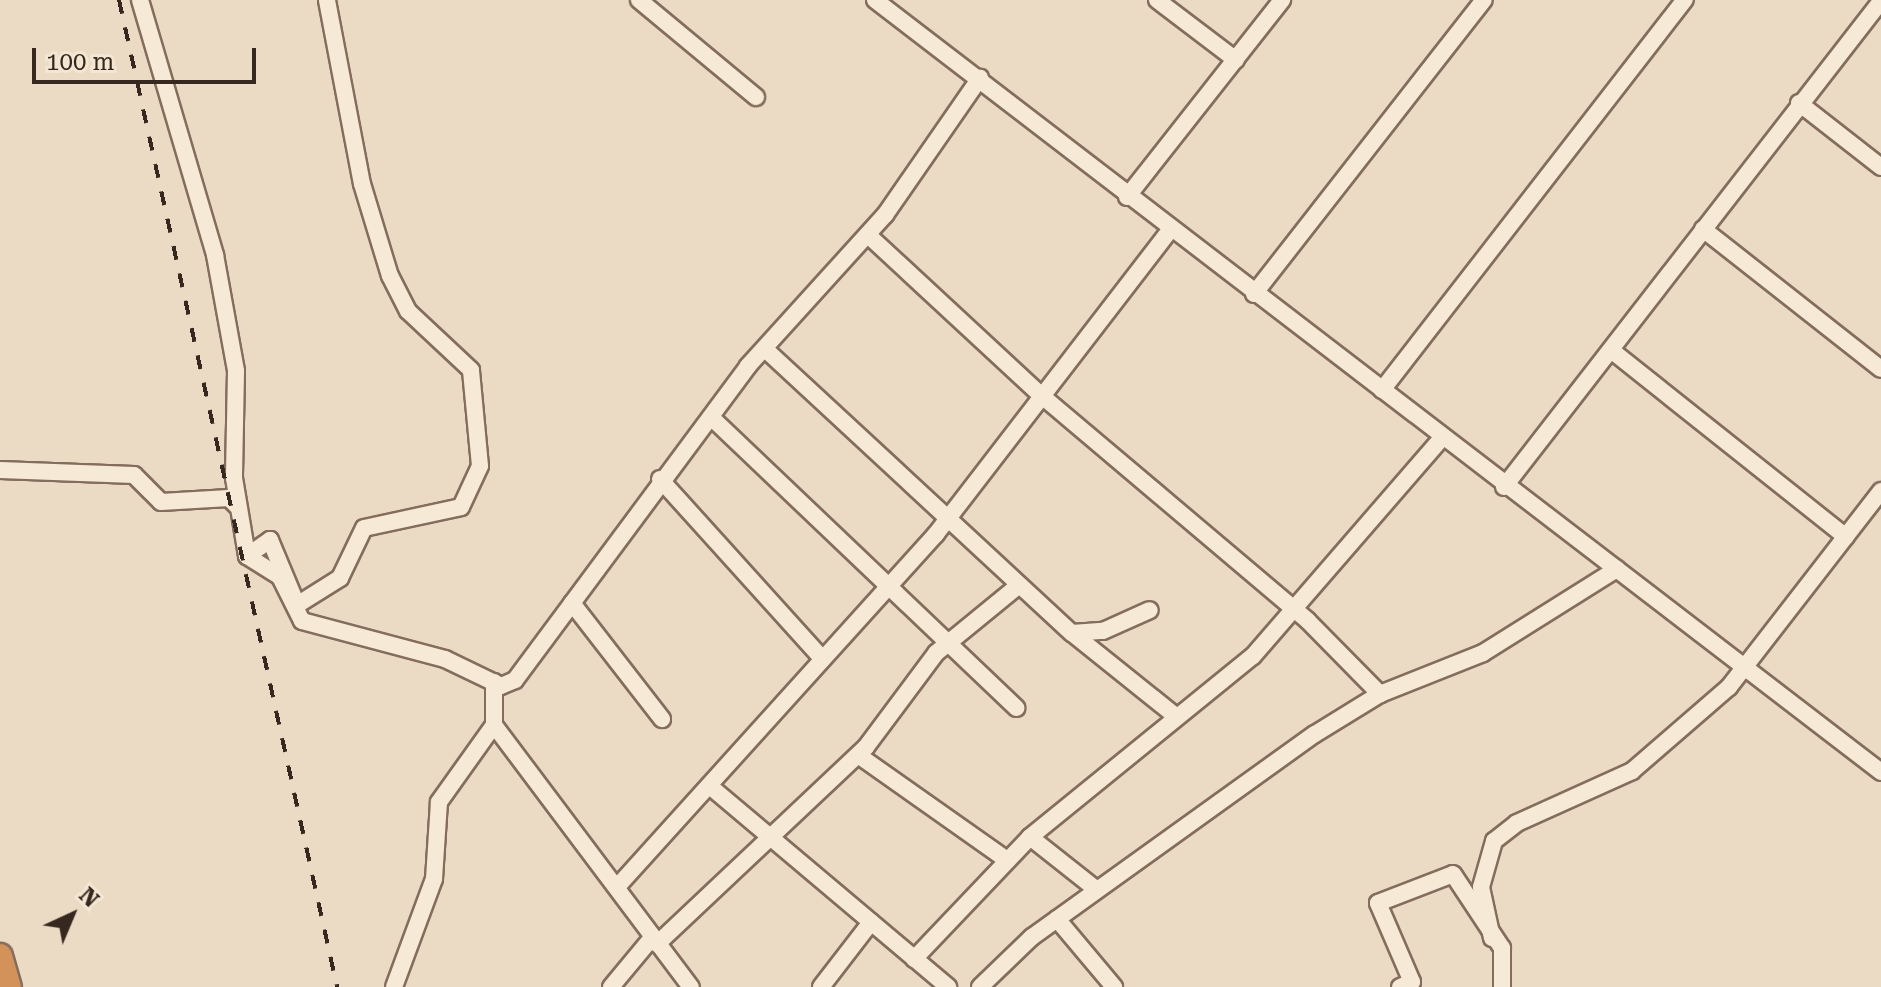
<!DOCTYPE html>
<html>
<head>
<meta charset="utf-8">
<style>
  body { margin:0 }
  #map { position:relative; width:1881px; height:987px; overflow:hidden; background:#ebdbc5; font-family:"Roboto Serif",serif }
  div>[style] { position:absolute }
  .roads { filter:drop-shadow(2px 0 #846d5c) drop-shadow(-2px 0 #846d5c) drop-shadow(0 2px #846d5c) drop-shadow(0 -2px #846d5c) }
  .minor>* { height:16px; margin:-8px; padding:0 8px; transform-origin:8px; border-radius:8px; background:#f6ead7 }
  .highway>* { height:24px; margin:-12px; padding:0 12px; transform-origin:12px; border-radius:12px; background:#d4925b }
  .rail>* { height:4px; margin-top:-2px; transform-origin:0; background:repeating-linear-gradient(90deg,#36281f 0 14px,transparent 0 28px) }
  span { translate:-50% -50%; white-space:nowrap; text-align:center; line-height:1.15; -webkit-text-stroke:7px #f3e7d4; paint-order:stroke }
  .north { position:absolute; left:32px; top:875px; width:80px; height:80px; -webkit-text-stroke:6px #f3e7d4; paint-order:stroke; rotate:44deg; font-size:22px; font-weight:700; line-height:32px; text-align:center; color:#36281f }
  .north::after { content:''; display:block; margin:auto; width:28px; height:36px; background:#36281f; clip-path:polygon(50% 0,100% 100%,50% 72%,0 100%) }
  .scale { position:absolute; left:32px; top:48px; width:224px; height:36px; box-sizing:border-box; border:4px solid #36281f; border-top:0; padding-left:10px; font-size:24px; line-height:28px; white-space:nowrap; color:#36281f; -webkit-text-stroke:6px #f3e7d4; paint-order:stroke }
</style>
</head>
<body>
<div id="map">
  <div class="roads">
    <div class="minor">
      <div style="left:140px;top:0;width:266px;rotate:73.6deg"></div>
      <div style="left:215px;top:255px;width:118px;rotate:79.7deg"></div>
      <div style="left:236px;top:371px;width:107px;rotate:91.1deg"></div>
      <div style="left:234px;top:478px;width:79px;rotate:80.5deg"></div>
      <div style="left:247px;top:556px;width:39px;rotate:32deg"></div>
      <div style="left:280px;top:577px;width:49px;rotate:63.4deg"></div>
      <div style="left:302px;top:621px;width:148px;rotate:14.9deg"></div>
      <div style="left:445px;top:659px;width:62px;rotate:25.7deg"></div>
      <div style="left:501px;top:686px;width:15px;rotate:-23deg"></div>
      <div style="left:515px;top:680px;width:391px;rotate:-53.4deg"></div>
      <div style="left:748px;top:366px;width:204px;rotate:-47.8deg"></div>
      <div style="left:885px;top:215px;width:167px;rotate:-55.3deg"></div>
      <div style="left:639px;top:0;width:152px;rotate:39.7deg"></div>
      <div style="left:875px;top:0;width:1268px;rotate:37.5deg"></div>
      <div style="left:1157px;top:0;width:99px;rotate:37.2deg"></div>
      <div style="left:1799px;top:103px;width:104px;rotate:38deg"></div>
      <div style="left:1127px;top:197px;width:251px;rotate:-51.8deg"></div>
      <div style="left:1703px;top:229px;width:226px;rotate:38.2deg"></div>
      <div style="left:868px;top:235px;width:237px;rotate:42.8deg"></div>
      <div style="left:1042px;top:396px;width:348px;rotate:40.2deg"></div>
      <div style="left:1308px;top:621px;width:103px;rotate:45.4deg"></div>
      <div style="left:1254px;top:294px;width:373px;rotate:-52deg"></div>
      <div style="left:765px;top:349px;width:418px;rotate:42.8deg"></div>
      <div style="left:1072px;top:633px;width:31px;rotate:-4deg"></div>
      <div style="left:1103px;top:631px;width:51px;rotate:-24.1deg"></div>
      <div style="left:1611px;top:350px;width:300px;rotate:38.5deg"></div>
      <div style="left:1382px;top:390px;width:494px;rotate:-52.2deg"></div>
      <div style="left:713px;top:419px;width:419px;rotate:43.6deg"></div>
      <div style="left:0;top:470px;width:134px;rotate:2.1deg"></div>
      <div style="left:134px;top:475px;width:38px;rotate:45deg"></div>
      <div style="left:161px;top:502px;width:68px;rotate:-3.4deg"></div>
      <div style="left:229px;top:498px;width:11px;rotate:45deg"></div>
      <div style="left:660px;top:479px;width:240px;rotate:47.9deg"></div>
      <div style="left:1504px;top:487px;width:615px;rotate:-52.2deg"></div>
      <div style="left:247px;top:556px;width:28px;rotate:-35deg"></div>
      <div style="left:270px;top:540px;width:70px;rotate:67.4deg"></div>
      <div style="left:297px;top:605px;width:51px;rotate:-32.1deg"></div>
      <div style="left:340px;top:578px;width:55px;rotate:-64.4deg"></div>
      <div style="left:364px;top:528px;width:99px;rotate:-12.2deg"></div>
      <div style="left:461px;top:507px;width:45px;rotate:-65.1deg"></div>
      <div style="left:480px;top:466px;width:96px;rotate:-95.4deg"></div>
      <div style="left:471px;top:370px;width:86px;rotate:-136.9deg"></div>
      <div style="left:408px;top:311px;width:39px;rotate:-117deg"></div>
      <div style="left:390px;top:276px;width:96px;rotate:-106.9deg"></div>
      <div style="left:362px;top:184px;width:187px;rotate:-100.8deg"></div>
      <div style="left:572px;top:603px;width:147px;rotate:52.2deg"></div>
      <div style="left:1072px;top:633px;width:129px;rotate:38.7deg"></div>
      <div style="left:494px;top:682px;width:43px;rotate:90deg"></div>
      <div style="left:494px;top:725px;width:328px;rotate:53.1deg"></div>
      <div style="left:858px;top:755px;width:182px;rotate:35.2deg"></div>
      <div style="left:712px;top:788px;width:309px;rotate:40.1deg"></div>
      <div style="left:1030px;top:837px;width:85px;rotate:38.3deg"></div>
      <div style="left:617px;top:887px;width:476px;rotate:-47.9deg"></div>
      <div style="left:936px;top:534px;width:384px;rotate:-52.4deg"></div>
      <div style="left:1057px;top:919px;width:89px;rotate:50deg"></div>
      <div style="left:1492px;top:938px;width:52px;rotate:-102.2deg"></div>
      <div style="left:1481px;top:887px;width:48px;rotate:-74.2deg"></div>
      <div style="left:1494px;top:841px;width:29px;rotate:-38deg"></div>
      <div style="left:1517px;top:823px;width:126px;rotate:-24.3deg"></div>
      <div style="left:1632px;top:771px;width:128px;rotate:-40.9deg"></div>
      <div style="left:1729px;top:687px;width:248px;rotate:-52.2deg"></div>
      <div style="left:657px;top:944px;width:287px;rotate:-43.3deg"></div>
      <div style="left:866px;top:747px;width:117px;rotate:-53.3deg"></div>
      <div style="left:936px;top:653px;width:107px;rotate:-39.3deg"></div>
      <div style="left:914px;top:959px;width:168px;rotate:-46.4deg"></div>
      <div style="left:1030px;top:837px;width:287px;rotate:-39.1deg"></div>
      <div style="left:1253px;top:656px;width:289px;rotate:-49.1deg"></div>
      <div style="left:394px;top:987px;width:115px;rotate:-69.7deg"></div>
      <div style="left:434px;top:879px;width:77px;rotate:-86.3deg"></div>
      <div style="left:439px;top:802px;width:95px;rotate:-54.5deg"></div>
      <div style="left:611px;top:987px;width:61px;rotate:-50.3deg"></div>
      <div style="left:821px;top:987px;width:82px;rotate:-52.4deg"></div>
      <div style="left:980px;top:987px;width:72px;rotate:-43.9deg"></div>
      <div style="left:1032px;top:937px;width:348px;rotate:-35.7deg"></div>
      <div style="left:1315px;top:734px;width:76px;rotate:-31.6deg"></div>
      <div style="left:1380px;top:694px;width:111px;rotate:-21.7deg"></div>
      <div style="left:1483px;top:653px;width:158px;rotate:-32.1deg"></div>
      <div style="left:1400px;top:987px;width:13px;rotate:-23deg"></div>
      <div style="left:1412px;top:982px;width:86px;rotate:-113.3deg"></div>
      <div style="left:1378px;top:903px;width:80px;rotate:-21.1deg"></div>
      <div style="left:1453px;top:874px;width:89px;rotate:56.5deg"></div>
      <div style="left:1502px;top:948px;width:39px;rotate:90deg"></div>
    </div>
    <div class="highway">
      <div style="left:0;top:956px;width:32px;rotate:74deg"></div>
    </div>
  </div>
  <div class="rail">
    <div style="left:119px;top:0;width:1011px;rotate:77.54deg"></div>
  </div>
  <div class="north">N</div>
  <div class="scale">100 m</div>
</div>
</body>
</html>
